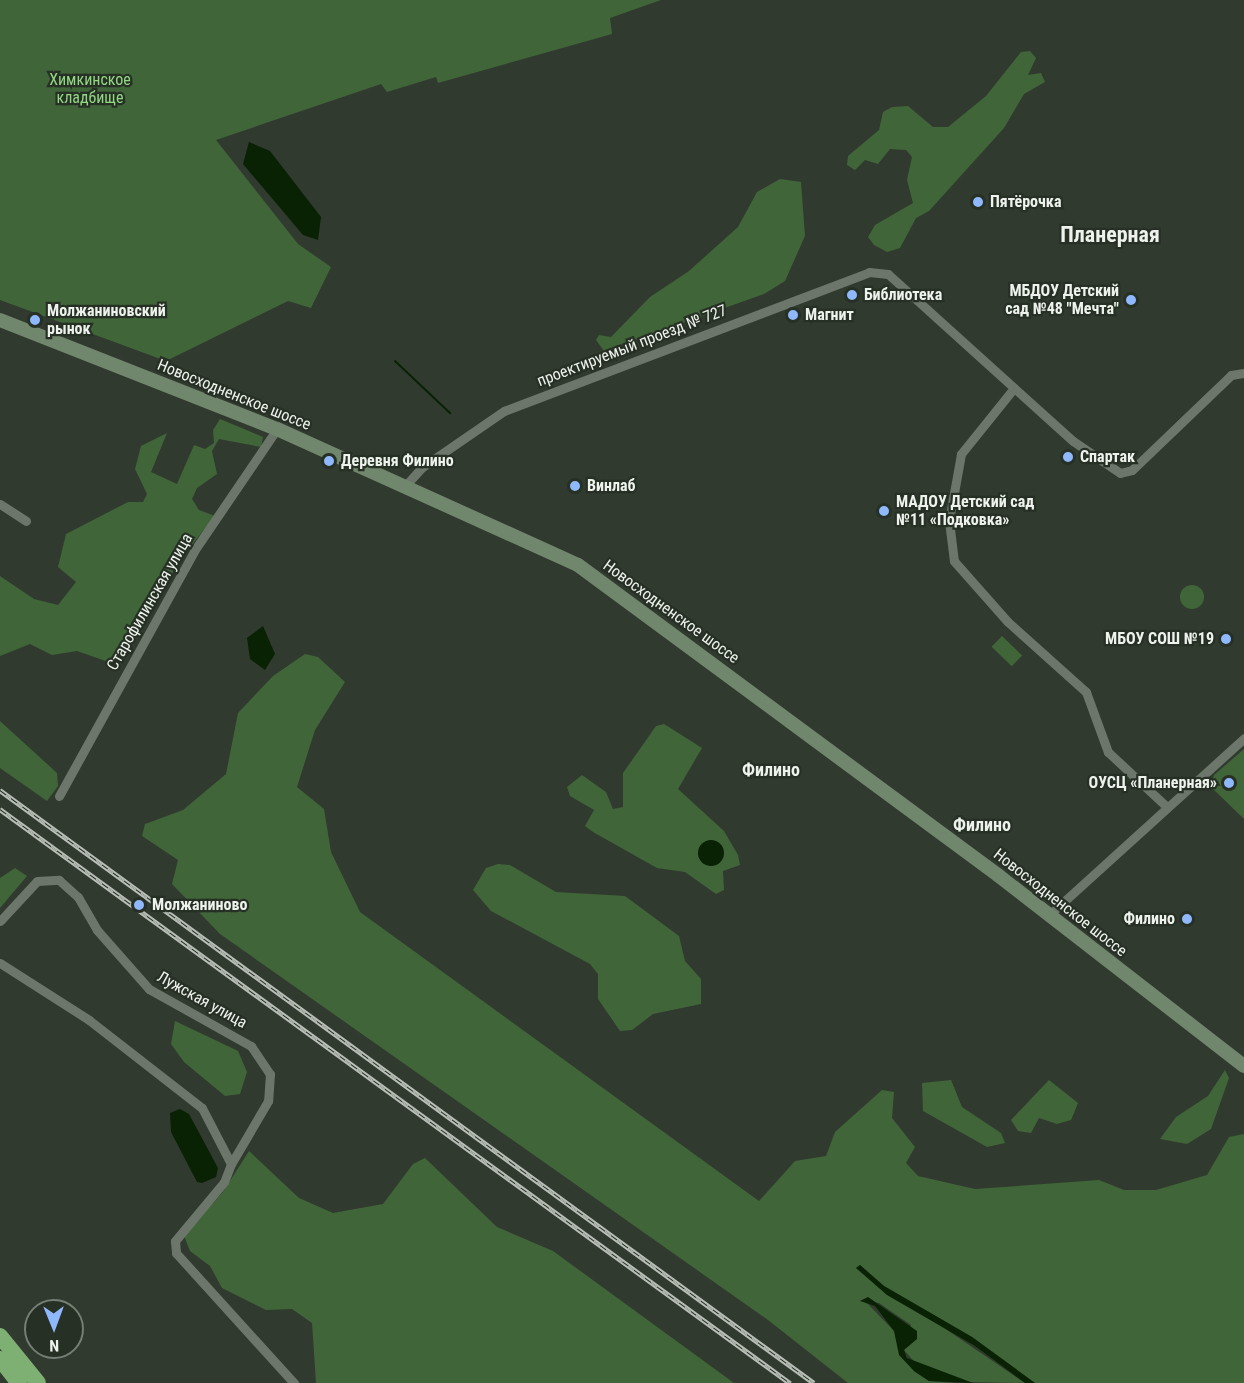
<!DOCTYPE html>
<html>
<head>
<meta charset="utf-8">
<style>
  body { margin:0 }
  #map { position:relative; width:1244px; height:1383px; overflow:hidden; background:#313a2f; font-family:"Roboto Condensed",sans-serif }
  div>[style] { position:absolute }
  .green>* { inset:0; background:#406539; transform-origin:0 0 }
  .round { border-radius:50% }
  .water>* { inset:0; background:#082203 }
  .stream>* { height:2px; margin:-1px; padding:0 1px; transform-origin:1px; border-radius:1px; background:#082203 }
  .street>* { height:9px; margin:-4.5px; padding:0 4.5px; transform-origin:4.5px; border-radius:4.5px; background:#6c766a }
  .secondary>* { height:14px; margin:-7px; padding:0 7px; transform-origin:7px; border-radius:7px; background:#71876d }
  .highway>* { height:16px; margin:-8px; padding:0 8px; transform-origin:8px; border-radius:8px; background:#7eb073 }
  .rail>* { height:4.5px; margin-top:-2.25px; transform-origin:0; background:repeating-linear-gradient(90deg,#273025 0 7px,#b8bfb7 0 14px); box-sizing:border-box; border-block:2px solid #b8bfb7 }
  .dots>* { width:16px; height:16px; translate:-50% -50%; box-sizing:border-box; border:3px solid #273025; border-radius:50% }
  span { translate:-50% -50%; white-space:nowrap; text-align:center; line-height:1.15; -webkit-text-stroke:4.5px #273025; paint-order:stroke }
  .park-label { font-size:16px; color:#92d883 }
  .poi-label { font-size:16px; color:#edf3ec; font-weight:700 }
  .left { translate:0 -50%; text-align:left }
  .right { translate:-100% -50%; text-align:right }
  .street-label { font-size:16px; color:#edf3ec }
  .neighbourhood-label { font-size:18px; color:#edf3ec; font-weight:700 }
  .district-label { font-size:22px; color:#edf3ec; font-weight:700 }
  .north { position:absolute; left:24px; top:1299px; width:60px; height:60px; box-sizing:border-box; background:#273025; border:2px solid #767e75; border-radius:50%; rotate:179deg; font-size:16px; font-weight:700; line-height:24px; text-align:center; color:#edf3ec }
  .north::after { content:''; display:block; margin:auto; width:21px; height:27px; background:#8fb8fd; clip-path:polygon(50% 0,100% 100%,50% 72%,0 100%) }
</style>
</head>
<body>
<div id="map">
  <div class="green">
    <div style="clip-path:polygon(0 0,661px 0,610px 18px,612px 34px,438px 83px,436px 77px,387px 92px,381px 84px,216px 140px,298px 244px,331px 267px,311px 308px,288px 301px,166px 361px,0 300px)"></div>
    <div style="clip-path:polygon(1030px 51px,1036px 58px,1028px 75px,1041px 73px,1045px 82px,1024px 94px,1004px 128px,929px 211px,916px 218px,900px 248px,887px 252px,874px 245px,868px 237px,875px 225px,913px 203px,907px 180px,912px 157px,906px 150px,890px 149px,878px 164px,865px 160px,855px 170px,847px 165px,848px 156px,879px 130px,883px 112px,892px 107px,908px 106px,933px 127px,948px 127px,986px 96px,1021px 52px)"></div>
    <div style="clip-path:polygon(780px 179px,801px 182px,805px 236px,785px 281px,764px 294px,604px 351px,596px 340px,599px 335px,611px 337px,650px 297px,689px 271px,738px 227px,757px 192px)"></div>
    <div style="clip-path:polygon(220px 419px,263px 437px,261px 447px,219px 439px,212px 451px,217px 474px,197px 488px,192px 499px,199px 510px,215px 516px,183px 556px,120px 666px,77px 651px,52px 655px,30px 644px,0 656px,0 576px,34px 599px,58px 605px,76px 582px,58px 567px,66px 534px,128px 502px,143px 502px,147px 494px,135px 469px,141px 446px,167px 433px,151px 472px,177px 484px,194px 445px,205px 449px,214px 443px,213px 430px)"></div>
    <div class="round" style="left:1180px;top:585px;width:24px;height:24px"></div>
    <div style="left:1002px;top:636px;width:28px;height:15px;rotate:44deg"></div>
    <div style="clip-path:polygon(305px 654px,318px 657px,345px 682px,315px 730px,297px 787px,324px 809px,331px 852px,360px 912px,759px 1201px,795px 1161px,826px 1156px,835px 1132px,882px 1090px,894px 1092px,892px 1118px,915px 1147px,906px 1163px,918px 1176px,975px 1189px,1099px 1180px,1124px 1190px,1156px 1190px,1207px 1175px,1229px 1137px,1244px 1134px,1244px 1383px,1035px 1383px,972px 1337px,884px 1286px,860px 1265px,856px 1268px,1025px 1383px,968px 1382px,918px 1366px,904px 1350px,911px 1325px,879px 1303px,866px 1302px,894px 1331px,914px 1371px,929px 1381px,955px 1383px,848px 1383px,768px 1320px,220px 934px,172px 884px,178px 860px,142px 836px,145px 824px,183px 810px,226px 774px,238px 713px,273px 676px)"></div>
    <div style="clip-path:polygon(0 721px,57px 773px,58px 786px,47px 801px,0 768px)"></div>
    <div style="clip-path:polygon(664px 724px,702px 748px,678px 789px,724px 831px,738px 855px,740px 865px,723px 871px,724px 890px,716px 894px,685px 872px,657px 868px,593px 832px,585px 826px,594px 810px,570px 796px,567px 787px,582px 775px,606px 792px,613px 809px,623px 807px,623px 773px,656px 726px)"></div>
    <div style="clip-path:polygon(1244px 749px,1244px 819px,1211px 787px,1214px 775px)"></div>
    <div style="clip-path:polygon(498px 864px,510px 865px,556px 892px,625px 896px,679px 936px,685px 961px,701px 979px,701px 1004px,653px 1014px,632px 1030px,620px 1031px,598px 999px,598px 974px,590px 964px,491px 911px,473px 890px,486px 868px)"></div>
    <div style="clip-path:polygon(15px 868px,27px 876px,0 908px,0 878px)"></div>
    <div style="clip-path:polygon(175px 1021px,238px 1051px,247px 1072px,240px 1094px,225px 1096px,184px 1062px,171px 1044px)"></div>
    <div style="clip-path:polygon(1225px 1070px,1229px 1078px,1211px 1129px,1187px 1144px,1160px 1139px,1176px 1117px,1208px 1096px)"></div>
    <div style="clip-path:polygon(951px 1080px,962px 1107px,1001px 1133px,1005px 1143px,987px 1147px,923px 1111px,922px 1083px)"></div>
    <div style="clip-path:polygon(1049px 1080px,1078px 1103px,1071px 1120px,1057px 1124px,1039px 1118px,1031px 1133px,1018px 1131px,1011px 1120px)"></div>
    <div style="clip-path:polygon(249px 1151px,299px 1198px,333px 1213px,383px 1204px,413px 1164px,425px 1158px,497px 1227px,553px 1251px,734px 1383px,316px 1383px,312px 1323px,292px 1309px,266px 1310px,222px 1288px,210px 1266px,190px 1251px,184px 1236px,223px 1192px)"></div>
  </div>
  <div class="water">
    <div style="clip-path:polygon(249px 142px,270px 151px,321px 217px,318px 240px,303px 235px,243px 164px)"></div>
    <div style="clip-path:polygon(263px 626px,275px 654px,265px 670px,250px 659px,247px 638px)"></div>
    <div class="round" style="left:698px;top:840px;width:26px;height:26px"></div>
    <div style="clip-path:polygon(180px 1109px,189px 1114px,218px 1168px,216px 1177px,202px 1183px,197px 1182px,171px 1132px,170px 1113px)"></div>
    <div style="clip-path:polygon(860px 1265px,884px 1286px,972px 1337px,1035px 1383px,1025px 1383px,975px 1346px,887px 1295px,856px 1268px)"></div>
    <div style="clip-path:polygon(868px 1297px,917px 1331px,917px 1339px,904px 1350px,907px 1358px,973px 1383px,929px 1381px,914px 1371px,899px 1355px,894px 1331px,875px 1306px,860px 1301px)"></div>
  </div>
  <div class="stream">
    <div style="left:395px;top:361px;width:76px;rotate:43.4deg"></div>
  </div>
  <div class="street">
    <div style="left:1014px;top:388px;width:85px;rotate:128.8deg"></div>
    <div style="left:961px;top:454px;width:68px;rotate:100.2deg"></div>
    <div style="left:949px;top:521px;width:40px;rotate:82.9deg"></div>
    <div style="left:954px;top:561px;width:81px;rotate:48.5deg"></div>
    <div style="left:1008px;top:622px;width:105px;rotate:41.9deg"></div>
    <div style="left:1086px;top:692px;width:64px;rotate:69.9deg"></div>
    <div style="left:1108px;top:752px;width:81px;rotate:43deg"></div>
    <div style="left:405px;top:486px;width:24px;rotate:-48deg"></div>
    <div style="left:421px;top:468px;width:101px;rotate:-34.5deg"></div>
    <div style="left:504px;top:411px;width:391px;rotate:-20.8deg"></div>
    <div style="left:869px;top:272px;width:19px;rotate:6deg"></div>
    <div style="left:888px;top:274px;width:249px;rotate:42.1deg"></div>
    <div style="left:1073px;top:441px;width:57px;rotate:34.2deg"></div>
    <div style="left:1120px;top:473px;width:12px;rotate:-14deg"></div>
    <div style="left:1132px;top:470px;width:137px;rotate:-43.8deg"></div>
    <div style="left:1231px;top:375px;width:13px;rotate:-9deg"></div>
    <div style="left:0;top:504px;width:31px;rotate:33deg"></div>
    <div style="left:59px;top:796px;width:280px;rotate:-61.1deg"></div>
    <div style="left:194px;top:551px;width:148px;rotate:-55.8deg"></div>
    <div style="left:1049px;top:915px;width:263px;rotate:-42.2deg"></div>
    <div style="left:0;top:921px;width:54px;rotate:-47.2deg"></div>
    <div style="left:37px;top:881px;width:22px;rotate:-3deg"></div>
    <div style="left:59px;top:880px;width:25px;rotate:42deg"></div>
    <div style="left:78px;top:897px;width:38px;rotate:60deg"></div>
    <div style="left:97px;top:930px;width:79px;rotate:48.6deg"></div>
    <div style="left:149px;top:989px;width:117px;rotate:29.2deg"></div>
    <div style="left:251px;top:1046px;width:34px;rotate:56deg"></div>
    <div style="left:270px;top:1074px;width:27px;rotate:94deg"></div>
    <div style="left:268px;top:1101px;width:73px;rotate:120.4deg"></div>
    <div style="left:0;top:963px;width:106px;rotate:32.6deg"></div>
    <div style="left:89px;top:1020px;width:143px;rotate:37.9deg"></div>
    <div style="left:202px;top:1108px;width:63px;rotate:62.6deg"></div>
    <div style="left:231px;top:1164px;width:19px;rotate:111deg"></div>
    <div style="left:224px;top:1182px;width:77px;rotate:129.7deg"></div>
    <div style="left:175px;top:1241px;width:12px;rotate:85deg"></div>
    <div style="left:176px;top:1253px;width:176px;rotate:47.8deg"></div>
  </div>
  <div class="secondary">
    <div style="left:0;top:320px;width:298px;rotate:21.5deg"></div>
    <div style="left:277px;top:429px;width:330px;rotate:24.3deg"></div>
    <div style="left:578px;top:565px;width:523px;rotate:36.45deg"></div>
    <div style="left:999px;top:876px;width:310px;rotate:37.8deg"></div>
  </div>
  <div class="highway">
    <div style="left:0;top:1336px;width:60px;rotate:51deg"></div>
    <div style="left:0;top:1359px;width:31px;rotate:52deg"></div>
  </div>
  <div class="rail">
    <div style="left:0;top:790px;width:1007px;rotate:36.07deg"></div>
    <div style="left:0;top:809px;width:977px;rotate:36deg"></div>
  </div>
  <div class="dots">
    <div style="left:978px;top:202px;background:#8fb8fd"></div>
    <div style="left:852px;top:295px;background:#8fb8fd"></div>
    <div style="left:1131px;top:300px;background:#8fb8fd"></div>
    <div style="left:793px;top:315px;background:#8fb8fd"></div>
    <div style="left:35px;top:320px;background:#8fb8fd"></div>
    <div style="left:1068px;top:457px;background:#8fb8fd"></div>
    <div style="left:329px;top:461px;background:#8fb8fd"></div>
    <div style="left:575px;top:486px;background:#8fb8fd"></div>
    <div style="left:884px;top:511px;background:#8fb8fd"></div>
    <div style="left:1226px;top:639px;background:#8fb8fd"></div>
    <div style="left:1229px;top:783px;background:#8fb8fd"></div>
    <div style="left:139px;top:905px;background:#8fb8fd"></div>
    <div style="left:1187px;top:919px;background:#8fb8fd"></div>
  </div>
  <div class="park-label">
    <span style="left:90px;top:89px">Химкинское<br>кладбище</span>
  </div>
  <div class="poi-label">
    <span class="left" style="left:990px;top:202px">Пятёрочка</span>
    <span class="right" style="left:1119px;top:300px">МБДОУ Детский<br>сад №48 "Мечта"</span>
    <span class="left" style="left:864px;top:295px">Библиотека</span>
    <span class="left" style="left:47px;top:320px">Молжаниновский<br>рынок</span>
    <span class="left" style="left:805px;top:315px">Магнит</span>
    <span class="left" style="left:1080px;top:457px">Спартак</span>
    <span class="left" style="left:341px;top:461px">Деревня Филино</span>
    <span class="left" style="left:587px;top:486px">Винлаб</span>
    <span class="left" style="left:896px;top:511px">МАДОУ Детский сад<br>№11 «Подковка»</span>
    <span class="right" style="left:1214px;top:639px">МБОУ СОШ №19</span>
    <span class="right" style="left:1217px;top:783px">ОУСЦ «Планерная»</span>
    <span class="left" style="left:152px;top:905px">Молжаниново</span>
    <span class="right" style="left:1175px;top:919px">Филино</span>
  </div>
  <div class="street-label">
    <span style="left:632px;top:346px;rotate:-21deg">проектируемый проезд № 727</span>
    <span style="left:234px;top:395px;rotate:22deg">Новосходненское шоссе</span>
    <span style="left:150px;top:602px;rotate:-60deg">Старофилинская улица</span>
    <span style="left:671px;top:612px;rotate:36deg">Новосходненское шоссе</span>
    <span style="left:1060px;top:903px;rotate:38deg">Новосходненское шоссе</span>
    <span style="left:202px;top:1000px;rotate:29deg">Лужская улица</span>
  </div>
  <div class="neighbourhood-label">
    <span style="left:771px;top:770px">Филино</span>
    <span style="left:982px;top:825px">Филино</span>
  </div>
  <div class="district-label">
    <span style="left:1110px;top:235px">Планерная</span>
  </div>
  <div class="north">N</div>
</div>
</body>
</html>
